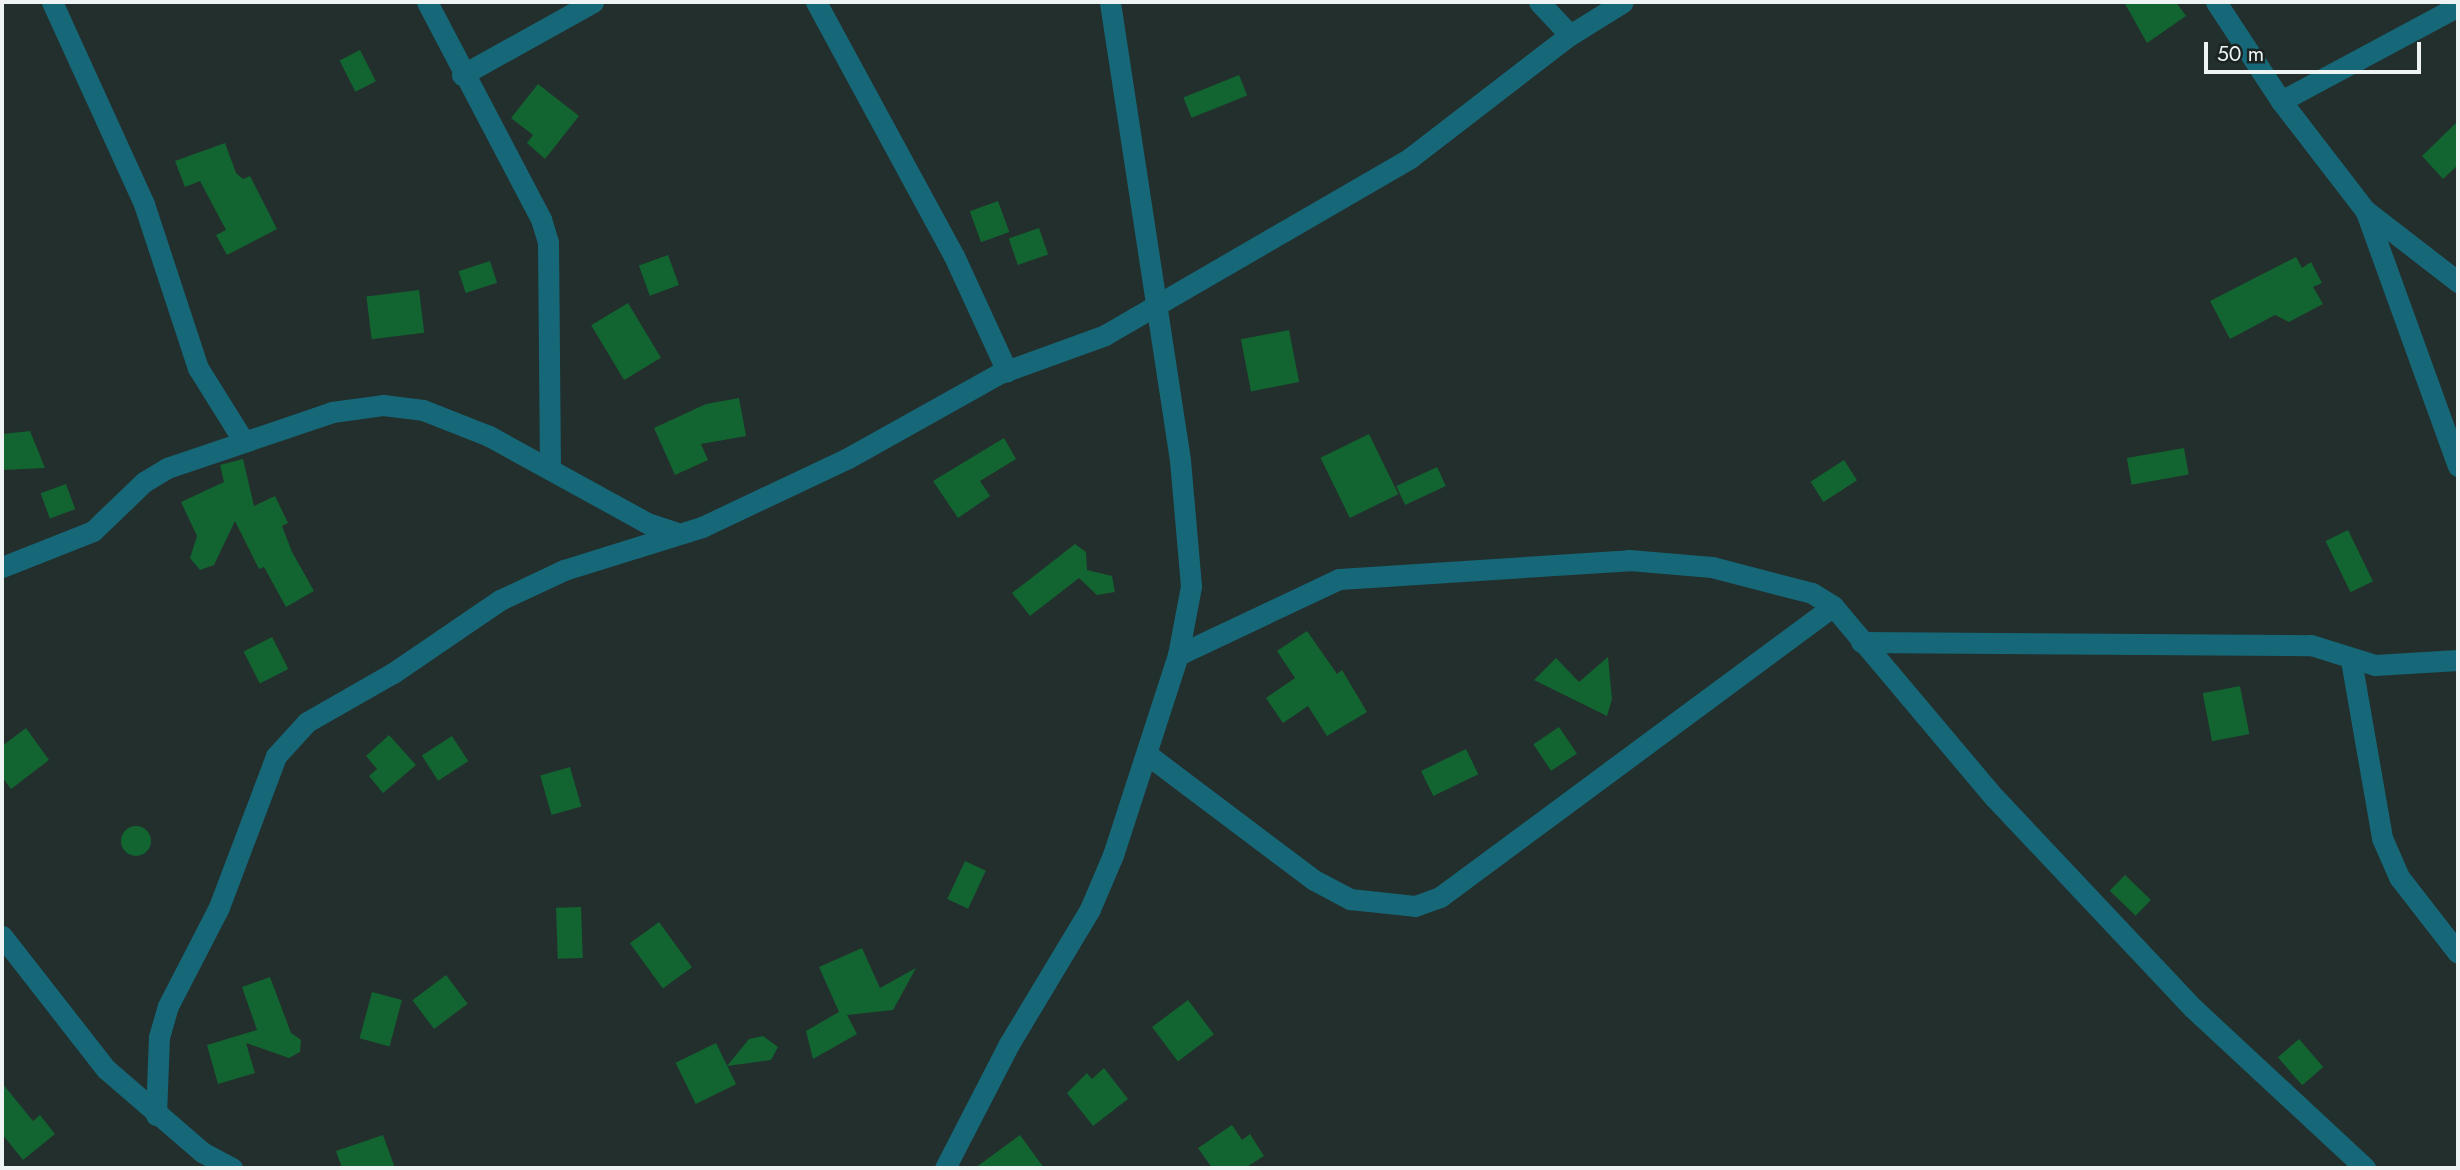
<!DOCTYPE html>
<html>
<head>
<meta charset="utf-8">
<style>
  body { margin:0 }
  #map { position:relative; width:2460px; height:1170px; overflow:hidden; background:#232f2d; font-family:Jost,sans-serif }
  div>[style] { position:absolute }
  .building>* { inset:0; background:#126430; transform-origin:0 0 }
  .round { border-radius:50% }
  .minor>* { height:21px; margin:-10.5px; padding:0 10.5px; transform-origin:10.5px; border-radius:10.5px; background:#166878 }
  span { translate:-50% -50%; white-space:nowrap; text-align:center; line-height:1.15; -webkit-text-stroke:5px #1a2523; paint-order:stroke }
  .frame { position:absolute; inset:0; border:4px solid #edf4f3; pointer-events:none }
  .scale { position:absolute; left:2204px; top:42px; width:217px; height:32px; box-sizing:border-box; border:4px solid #edf4f3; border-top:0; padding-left:9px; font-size:21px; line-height:24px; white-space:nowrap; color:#edf4f3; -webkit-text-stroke:5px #1a2523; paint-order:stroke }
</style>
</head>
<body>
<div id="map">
  <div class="building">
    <div style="clip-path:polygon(2124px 2px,2176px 2px,2186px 16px,2147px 43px)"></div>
    <div style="left:360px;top:50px;width:35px;height:23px;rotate:63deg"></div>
    <div style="left:1239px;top:75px;width:22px;height:60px;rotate:68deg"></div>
    <div style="clip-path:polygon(538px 84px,579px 116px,545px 159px,527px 143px,533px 135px,511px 118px)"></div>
    <div style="clip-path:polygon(2458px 121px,2458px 165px,2443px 179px,2422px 156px)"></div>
    <div style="clip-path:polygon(225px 143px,236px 173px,243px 179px,250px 176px,277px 229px,227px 255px,216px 235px,226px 230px,200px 181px,185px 187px,175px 161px)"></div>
    <div style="left:998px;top:201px;width:33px;height:30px;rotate:70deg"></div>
    <div style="left:1039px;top:228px;width:28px;height:32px;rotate:71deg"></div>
    <div style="left:668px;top:255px;width:32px;height:31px;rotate:70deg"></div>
    <div style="clip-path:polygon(2296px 257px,2302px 268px,2311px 262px,2322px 283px,2313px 287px,2323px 304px,2289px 322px,2275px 315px,2230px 339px,2210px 301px)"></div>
    <div style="left:490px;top:261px;width:23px;height:33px;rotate:72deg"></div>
    <div style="left:419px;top:290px;width:43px;height:53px;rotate:83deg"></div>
    <div style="left:628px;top:303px;width:64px;height:43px;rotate:59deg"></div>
    <div style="left:1289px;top:330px;width:53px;height:49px;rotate:79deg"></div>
    <div style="clip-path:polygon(739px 398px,746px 436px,701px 444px,708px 460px,675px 475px,654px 428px,706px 404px)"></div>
    <div style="clip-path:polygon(30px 431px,45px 468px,2px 470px,2px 434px)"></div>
    <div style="left:1369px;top:434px;width:67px;height:54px;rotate:64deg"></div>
    <div style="clip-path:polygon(1004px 438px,1016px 459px,980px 481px,990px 496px,958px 518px,933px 481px)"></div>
    <div style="left:2184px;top:448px;width:27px;height:58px;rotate:80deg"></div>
    <div style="clip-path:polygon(243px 459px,254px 506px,275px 496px,288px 523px,282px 526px,292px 552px,314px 591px,286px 607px,264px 567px,259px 569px,235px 521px,214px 565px,200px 570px,190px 558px,197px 536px,181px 502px,224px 482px,220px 465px)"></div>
    <div style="left:1844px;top:460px;width:24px;height:40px;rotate:57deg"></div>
    <div style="left:1437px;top:467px;width:21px;height:45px;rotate:65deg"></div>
    <div style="left:66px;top:484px;width:27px;height:27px;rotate:70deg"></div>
    <div style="left:2348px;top:530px;width:57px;height:25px;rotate:64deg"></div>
    <div style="clip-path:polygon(1075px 544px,1086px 552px,1087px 570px,1112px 576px,1115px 592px,1097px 595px,1079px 578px,1030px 616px,1012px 593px)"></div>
    <div style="clip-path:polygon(1307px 631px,1337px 674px,1342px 670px,1367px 712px,1327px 736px,1308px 706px,1283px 723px,1266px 698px,1295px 678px,1277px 651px)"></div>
    <div style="left:272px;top:637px;width:36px;height:32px;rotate:63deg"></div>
    <div style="clip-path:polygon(1608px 657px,1612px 699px,1607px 716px,1534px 680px,1556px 658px,1579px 682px)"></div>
    <div style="left:2240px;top:686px;width:49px;height:38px;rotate:79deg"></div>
    <div style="left:1559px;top:727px;width:32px;height:31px;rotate:56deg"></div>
    <div style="clip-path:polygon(26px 728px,49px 760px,11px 789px,2px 777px,2px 746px)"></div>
    <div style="clip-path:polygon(389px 735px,416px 765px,383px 793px,369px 776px,377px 769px,366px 756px)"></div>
    <div style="left:452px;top:736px;width:30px;height:36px;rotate:57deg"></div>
    <div style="left:1466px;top:749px;width:28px;height:50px;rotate:64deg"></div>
    <div style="left:570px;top:767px;width:41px;height:31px;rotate:74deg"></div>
    <div class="round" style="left:121px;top:826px;width:30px;height:30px"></div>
    <div style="left:965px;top:861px;width:23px;height:42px;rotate:25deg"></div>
    <div style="left:2125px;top:875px;width:36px;height:22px;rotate:44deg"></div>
    <div style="left:581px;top:907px;width:51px;height:25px;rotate:88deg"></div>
    <div style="left:659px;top:922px;width:56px;height:36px;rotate:54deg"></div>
    <div style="clip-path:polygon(862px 948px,880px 988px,916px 968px,893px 1010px,847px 1015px,857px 1034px,813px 1059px,806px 1031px,839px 1012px,819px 967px)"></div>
    <div style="left:446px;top:975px;width:36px;height:42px;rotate:53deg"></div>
    <div style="clip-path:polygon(270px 977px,291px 1033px,301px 1040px,300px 1052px,289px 1058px,246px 1043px,255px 1073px,218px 1084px,207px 1045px,257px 1030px,242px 987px)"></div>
    <div style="left:372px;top:992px;width:31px;height:48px;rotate:15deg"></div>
    <div style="left:1188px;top:1000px;width:43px;height:45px;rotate:53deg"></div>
    <div style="clip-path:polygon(763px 1036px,778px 1047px,771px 1060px,727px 1066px,749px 1039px)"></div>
    <div style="left:2299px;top:1039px;width:37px;height:28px;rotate:49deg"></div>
    <div style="left:716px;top:1043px;width:46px;height:45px;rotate:64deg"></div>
    <div style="clip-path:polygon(1104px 1068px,1128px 1099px,1093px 1126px,1067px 1093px,1087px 1073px,1092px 1079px)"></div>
    <div style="clip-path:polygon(2px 1083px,33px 1121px,40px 1115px,55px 1134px,23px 1160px,2px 1134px)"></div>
    <div style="clip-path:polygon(1232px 1125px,1242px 1140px,1250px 1134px,1264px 1156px,1245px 1168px,1212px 1168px,1198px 1148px)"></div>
    <div style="clip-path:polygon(383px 1135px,395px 1168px,342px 1168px,336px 1151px)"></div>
    <div style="clip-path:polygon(1020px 1135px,1044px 1168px,975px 1168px)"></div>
  </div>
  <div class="minor">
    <div style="left:52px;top:2px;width:222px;rotate:65.5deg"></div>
    <div style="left:144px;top:204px;width:173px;rotate:71.8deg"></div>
    <div style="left:198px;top:368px;width:85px;rotate:58deg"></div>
    <div style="left:427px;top:2px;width:245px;rotate:62.3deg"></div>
    <div style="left:541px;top:219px;width:24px;rotate:73deg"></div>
    <div style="left:548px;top:242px;width:227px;rotate:89.5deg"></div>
    <div style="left:816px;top:2px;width:289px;rotate:61.5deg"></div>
    <div style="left:954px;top:256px;width:127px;rotate:65.3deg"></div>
    <div style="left:1539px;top:2px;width:45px;rotate:46.8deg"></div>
    <div style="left:2216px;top:2px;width:118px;rotate:56.7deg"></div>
    <div style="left:2281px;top:101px;width:138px;rotate:52.4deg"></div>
    <div style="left:2365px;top:210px;width:118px;rotate:37.7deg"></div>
    <div style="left:462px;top:75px;width:150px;rotate:-29.1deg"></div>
    <div style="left:2281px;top:101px;width:201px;rotate:-28.2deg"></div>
    <div style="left:2366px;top:212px;width:270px;rotate:70.1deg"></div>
    <div style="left:2px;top:567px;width:98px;rotate:-21.6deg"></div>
    <div style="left:93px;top:531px;width:71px;rotate:-43.9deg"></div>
    <div style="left:144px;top:482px;width:27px;rotate:-31deg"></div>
    <div style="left:167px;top:468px;width:174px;rotate:-18.7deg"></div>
    <div style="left:332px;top:412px;width:51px;rotate:-7.8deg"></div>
    <div style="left:383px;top:405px;width:40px;rotate:7.1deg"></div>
    <div style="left:423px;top:410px;width:71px;rotate:21.5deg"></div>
    <div style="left:489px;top:436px;width:180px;rotate:28.8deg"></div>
    <div style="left:647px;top:523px;width:29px;rotate:18deg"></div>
    <div style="left:1861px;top:642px;width:450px;rotate:0.4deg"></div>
    <div style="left:2311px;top:645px;width:67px;rotate:17.4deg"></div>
    <div style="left:2375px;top:665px;width:83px;rotate:-3.4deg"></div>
    <div style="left:1178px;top:655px;width:178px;rotate:-25.3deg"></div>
    <div style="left:1339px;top:579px;width:291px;rotate:-3.7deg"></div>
    <div style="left:1629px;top:560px;width:83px;rotate:4.8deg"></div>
    <div style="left:1712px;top:567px;width:103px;rotate:14.6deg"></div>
    <div style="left:1812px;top:593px;width:25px;rotate:32deg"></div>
    <div style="left:1833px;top:606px;width:250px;rotate:49.9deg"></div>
    <div style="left:1994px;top:797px;width:290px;rotate:46.7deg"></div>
    <div style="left:2193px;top:1008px;width:235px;rotate:42.9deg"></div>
    <div style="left:2351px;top:660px;width:181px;rotate:80.1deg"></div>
    <div style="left:2382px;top:838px;width:43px;rotate:66.4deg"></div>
    <div style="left:2399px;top:877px;width:96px;rotate:52.2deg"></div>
    <div style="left:1148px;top:755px;width:208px;rotate:37deg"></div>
    <div style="left:1314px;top:880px;width:41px;rotate:27.8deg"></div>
    <div style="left:1350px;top:899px;width:65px;rotate:6.1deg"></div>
    <div style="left:1415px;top:906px;width:27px;rotate:-20deg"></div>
    <div style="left:1440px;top:897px;width:489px;rotate:-36.5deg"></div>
    <div style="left:2px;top:936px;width:169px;rotate:52deg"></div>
    <div style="left:106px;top:1069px;width:127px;rotate:40.8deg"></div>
    <div style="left:202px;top:1152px;width:34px;rotate:28deg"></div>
    <div style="left:156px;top:1115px;width:78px;rotate:-87.8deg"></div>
    <div style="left:159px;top:1037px;width:32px;rotate:-74deg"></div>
    <div style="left:168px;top:1006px;width:111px;rotate:-62.7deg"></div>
    <div style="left:219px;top:907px;width:161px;rotate:-69.3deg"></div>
    <div style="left:276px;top:756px;width:46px;rotate:-47.6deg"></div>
    <div style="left:307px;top:722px;width:99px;rotate:-29.7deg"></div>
    <div style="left:393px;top:673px;width:130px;rotate:-34.3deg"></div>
    <div style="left:500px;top:600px;width:71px;rotate:-25.1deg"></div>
    <div style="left:564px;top:570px;width:145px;rotate:-17.3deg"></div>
    <div style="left:702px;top:527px;width:161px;rotate:-25.3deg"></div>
    <div style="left:848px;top:458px;width:172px;rotate:-29.2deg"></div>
    <div style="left:998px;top:374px;width:114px;rotate:-20deg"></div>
    <div style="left:1105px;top:335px;width:353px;rotate:-30.1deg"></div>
    <div style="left:1410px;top:158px;width:202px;rotate:-37.6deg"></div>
    <div style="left:1570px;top:35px;width:62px;rotate:-31.9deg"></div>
    <div style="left:945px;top:1168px;width:140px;rotate:-62.7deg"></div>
    <div style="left:1009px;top:1044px;width:157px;rotate:-59deg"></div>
    <div style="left:1090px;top:909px;width:59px;rotate:-66.9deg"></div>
    <div style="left:1113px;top:855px;width:210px;rotate:-72deg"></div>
    <div style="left:1178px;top:655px;width:70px;rotate:-79.3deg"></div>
    <div style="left:1191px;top:586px;width:126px;rotate:-95deg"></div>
    <div style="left:1180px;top:460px;width:463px;rotate:-98.7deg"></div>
  </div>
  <div class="frame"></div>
  <div class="scale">50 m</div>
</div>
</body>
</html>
